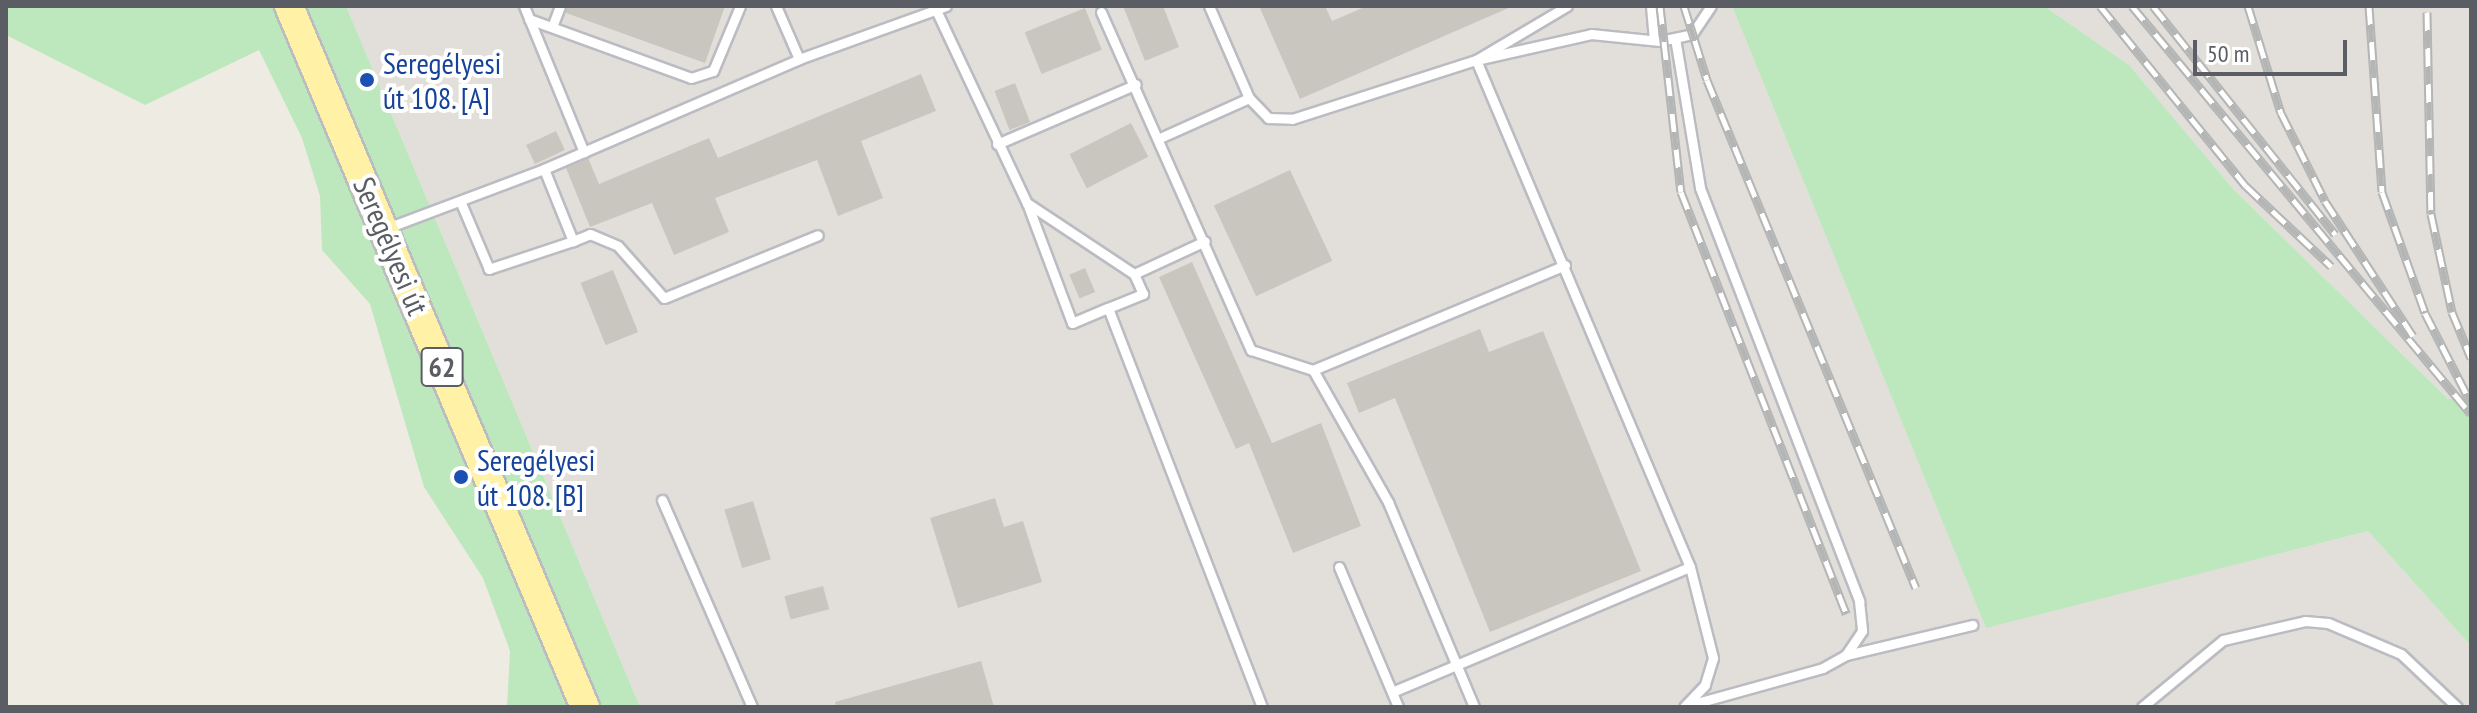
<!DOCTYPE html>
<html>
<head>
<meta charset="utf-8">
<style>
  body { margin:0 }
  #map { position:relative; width:2477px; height:713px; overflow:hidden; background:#eeece2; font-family:"PT Sans Narrow",sans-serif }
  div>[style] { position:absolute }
  .industrial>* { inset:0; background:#e2dfda }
  .green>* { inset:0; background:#bde8bd }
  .building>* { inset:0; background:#c9c6bf; transform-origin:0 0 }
  .roads { filter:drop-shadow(2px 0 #babcc2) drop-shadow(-2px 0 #babcc2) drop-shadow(0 2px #babcc2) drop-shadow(0 -2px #babcc2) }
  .lane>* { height:9px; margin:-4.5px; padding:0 4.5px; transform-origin:4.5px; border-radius:4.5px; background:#fff }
  .primary>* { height:28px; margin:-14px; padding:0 14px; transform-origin:14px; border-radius:14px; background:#fff2a6 }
  .rail>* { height:9px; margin-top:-4.5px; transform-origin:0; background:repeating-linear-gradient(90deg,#fff 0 18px,#b4b5b5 0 36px); box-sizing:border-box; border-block:2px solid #b4b5b5 }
  .dots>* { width:22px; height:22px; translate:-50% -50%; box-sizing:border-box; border:4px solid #fff; border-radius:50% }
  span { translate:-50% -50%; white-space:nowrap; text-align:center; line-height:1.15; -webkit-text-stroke:8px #fff; paint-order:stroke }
  .shield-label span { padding:2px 6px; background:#fff; border:2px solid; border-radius:6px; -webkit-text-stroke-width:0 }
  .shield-label { font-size:28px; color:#5a5e64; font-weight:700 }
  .transit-label { font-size:30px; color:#164399 }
  .left { translate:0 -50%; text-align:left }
  .street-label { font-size:30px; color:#5a5e64 }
  .frame { position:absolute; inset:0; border:8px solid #5a5e64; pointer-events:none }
  .scale { position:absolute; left:2193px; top:40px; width:154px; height:36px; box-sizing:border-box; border:4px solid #5a5e64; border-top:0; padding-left:10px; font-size:24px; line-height:28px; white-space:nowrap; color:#5a5e64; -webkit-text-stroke:6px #fff; paint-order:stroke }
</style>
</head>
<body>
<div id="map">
  <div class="industrial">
    <div style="clip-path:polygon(346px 6px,1732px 6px,1986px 627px,2368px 531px,2471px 646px,2471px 707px,640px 707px)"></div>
    <div style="clip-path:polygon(2044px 6px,2471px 6px,2471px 399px,2448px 399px,2234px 190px,2129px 65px)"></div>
  </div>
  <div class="green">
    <div style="clip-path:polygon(6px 6px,346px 6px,640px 707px,507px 707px,510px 651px,483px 578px,424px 487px,370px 304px,322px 250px,320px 196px,302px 138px,259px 50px,145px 105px,6px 35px)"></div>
    <div style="clip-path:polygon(1732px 6px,2044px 6px,2129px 65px,2234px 190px,2448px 399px,2471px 399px,2471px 646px,2368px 531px,1986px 628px)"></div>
  </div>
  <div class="building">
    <div style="clip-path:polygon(567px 6px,725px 6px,705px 63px,566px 13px)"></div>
    <div style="clip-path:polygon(1123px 6px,1163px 6px,1179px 47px,1145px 61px)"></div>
    <div style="clip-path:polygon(1259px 6px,1325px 6px,1332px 21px,1367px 6px,1513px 6px,1300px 99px)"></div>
    <div style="left:1085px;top:8px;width:45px;height:65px;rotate:68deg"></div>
    <div style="clip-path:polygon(921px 74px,936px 111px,861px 141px,883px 198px,838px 216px,817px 160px,715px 198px,729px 232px,674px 255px,652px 203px,590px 227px,566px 168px,588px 158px,599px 184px,709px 138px,718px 158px)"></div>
    <div style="left:1015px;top:83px;width:42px;height:22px;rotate:69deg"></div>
    <div style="left:1131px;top:123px;width:38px;height:69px;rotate:63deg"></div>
    <div style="left:556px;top:131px;width:21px;height:33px;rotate:65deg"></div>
    <div style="left:1290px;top:170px;width:100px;height:84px;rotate:65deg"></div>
    <div style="clip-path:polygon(1192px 262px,1272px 443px,1321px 423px,1361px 526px,1293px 553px,1249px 443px,1236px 449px,1159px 277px)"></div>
    <div style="left:1085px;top:268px;width:26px;height:17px;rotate:67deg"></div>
    <div style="left:613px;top:270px;width:67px;height:35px;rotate:68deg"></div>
    <div style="clip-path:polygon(1480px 329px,1489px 352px,1543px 331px,1641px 571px,1490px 632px,1395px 398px,1359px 413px,1347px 383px)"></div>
    <div style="clip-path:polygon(995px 498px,1004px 527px,1023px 521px,1042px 582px,958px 608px,930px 518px)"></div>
    <div style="left:753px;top:501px;width:61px;height:30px;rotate:73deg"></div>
    <div style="left:823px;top:586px;width:24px;height:40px;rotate:75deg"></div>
    <div style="clip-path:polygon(981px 661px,994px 707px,836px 707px,835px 702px)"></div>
  </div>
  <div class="roads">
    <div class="lane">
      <div style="left:524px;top:6px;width:158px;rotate:67.7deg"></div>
      <div style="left:776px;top:6px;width:58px;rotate:66.5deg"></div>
      <div style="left:1209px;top:6px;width:100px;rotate:66.5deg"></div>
      <div style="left:1249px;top:98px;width:28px;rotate:46deg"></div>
      <div style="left:1268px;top:118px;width:24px;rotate:2deg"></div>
      <div style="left:1292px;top:119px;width:193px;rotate:-17.8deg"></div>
      <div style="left:1476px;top:60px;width:118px;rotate:-12.7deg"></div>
      <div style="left:1591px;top:34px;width:69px;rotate:5.8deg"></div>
      <div style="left:1660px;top:41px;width:33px;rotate:-12deg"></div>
      <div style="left:1692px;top:34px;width:34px;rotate:-56deg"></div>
      <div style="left:1567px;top:6px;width:106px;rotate:149.3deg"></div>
      <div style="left:1476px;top:60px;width:550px;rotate:67.12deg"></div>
      <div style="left:1690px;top:567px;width:94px;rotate:75.8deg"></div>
      <div style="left:1713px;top:658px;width:28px;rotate:107deg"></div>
      <div style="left:1705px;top:685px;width:30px;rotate:134deg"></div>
      <div style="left:1651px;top:6px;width:34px;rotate:85deg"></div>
      <div style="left:936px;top:10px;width:213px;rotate:64.8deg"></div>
      <div style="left:1027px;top:203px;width:128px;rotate:69.4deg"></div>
      <div style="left:1072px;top:323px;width:39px;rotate:-23deg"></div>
      <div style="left:1108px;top:308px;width:428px;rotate:68.9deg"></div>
      <div style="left:1101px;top:12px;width:370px;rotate:66.1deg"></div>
      <div style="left:1251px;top:350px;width:65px;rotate:17.9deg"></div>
      <div style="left:1313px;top:370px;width:273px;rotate:-22.6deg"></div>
      <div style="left:529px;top:19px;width:172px;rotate:20deg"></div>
      <div style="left:691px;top:78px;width:23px;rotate:-18deg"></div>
      <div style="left:713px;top:71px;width:70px;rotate:-67.4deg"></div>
      <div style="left:552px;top:27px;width:22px;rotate:-69deg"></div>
      <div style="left:1675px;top:38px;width:152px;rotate:80.5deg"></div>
      <div style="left:1700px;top:188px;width:443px;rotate:68.9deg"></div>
      <div style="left:1859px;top:601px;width:30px;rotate:84deg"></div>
      <div style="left:1862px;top:631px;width:29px;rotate:124deg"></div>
      <div style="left:1846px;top:655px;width:26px;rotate:151deg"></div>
      <div style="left:1823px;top:668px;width:138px;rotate:164.5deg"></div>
      <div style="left:1162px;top:137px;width:95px;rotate:-24.1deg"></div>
      <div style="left:997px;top:144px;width:151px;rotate:-23.3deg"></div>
      <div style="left:544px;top:169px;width:278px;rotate:-23.3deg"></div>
      <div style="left:799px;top:59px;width:156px;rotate:-19.8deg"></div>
      <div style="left:1027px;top:203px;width:128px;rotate:33.6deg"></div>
      <div style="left:1134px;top:274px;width:78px;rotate:-24.9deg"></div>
      <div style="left:387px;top:228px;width:168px;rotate:-20.6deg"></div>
      <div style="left:544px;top:169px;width:78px;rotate:68.1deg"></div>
      <div style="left:573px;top:241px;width:89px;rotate:161.6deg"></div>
      <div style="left:489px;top:269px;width:72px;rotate:-113deg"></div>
      <div style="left:573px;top:241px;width:18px;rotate:-22deg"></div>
      <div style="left:590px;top:234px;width:30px;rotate:23deg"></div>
      <div style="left:618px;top:246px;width:69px;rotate:48.5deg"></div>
      <div style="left:664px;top:298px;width:166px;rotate:-22.2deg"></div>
      <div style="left:1108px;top:308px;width:38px;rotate:-22deg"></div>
      <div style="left:1143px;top:294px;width:22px;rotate:-114deg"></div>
      <div style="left:1313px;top:370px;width:152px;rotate:60.4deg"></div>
      <div style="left:1388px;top:502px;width:222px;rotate:67.2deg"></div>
      <div style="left:662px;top:500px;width:226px;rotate:66.5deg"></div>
      <div style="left:1339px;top:567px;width:152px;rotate:67.1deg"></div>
      <div style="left:1846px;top:655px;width:130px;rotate:-13.4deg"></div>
      <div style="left:1392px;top:692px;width:323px;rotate:-22.8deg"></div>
      <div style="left:2142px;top:707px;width:105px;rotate:-39.6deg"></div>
      <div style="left:2223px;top:640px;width:84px;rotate:-13deg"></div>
      <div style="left:2305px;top:621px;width:23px;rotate:5deg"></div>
      <div style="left:2328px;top:623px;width:79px;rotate:23deg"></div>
      <div style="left:2401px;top:654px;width:77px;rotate:43.4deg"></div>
    </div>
    <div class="primary">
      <div style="left:289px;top:6px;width:761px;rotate:67.11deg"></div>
    </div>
  </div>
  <div class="rail">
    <div style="left:1660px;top:6px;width:187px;rotate:83.6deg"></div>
    <div style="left:1681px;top:192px;width:453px;rotate:68.6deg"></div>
    <div style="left:1684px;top:6px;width:77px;rotate:72.7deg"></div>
    <div style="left:1707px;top:80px;width:549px;rotate:67.64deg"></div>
    <div style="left:2100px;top:6px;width:232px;rotate:51deg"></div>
    <div style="left:2246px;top:186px;width:117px;rotate:43.3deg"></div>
    <div style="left:2132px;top:6px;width:530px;rotate:50.28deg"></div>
    <div style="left:2153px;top:6px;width:292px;rotate:51.4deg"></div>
    <div style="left:2248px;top:6px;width:112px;rotate:72.9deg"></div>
    <div style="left:2281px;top:113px;width:98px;rotate:63.4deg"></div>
    <div style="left:2325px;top:201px;width:161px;rotate:56.9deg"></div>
    <div style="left:2369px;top:6px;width:186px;rotate:86deg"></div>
    <div style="left:2382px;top:192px;width:128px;rotate:70.4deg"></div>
    <div style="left:2425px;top:313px;width:101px;rotate:62.9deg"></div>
    <div style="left:2427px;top:12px;width:202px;rotate:88.9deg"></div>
    <div style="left:2431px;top:214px;width:100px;rotate:77.9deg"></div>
    <div style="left:2452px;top:312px;width:50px;rotate:67.6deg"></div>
  </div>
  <div class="dots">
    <div style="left:367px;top:80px;background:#1a4fb4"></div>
    <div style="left:461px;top:477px;background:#1a4fb4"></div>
  </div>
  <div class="shield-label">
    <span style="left:442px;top:367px">62</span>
  </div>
  <div class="transit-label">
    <span class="left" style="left:383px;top:80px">Seregélyesi<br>út 108. [A]</span>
    <span class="left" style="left:477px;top:477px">Seregélyesi<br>út 108. [B]</span>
  </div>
  <div class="street-label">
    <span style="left:391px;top:246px;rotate:67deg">Seregélyesi út</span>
  </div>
  <div class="frame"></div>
  <div class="scale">50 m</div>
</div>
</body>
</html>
